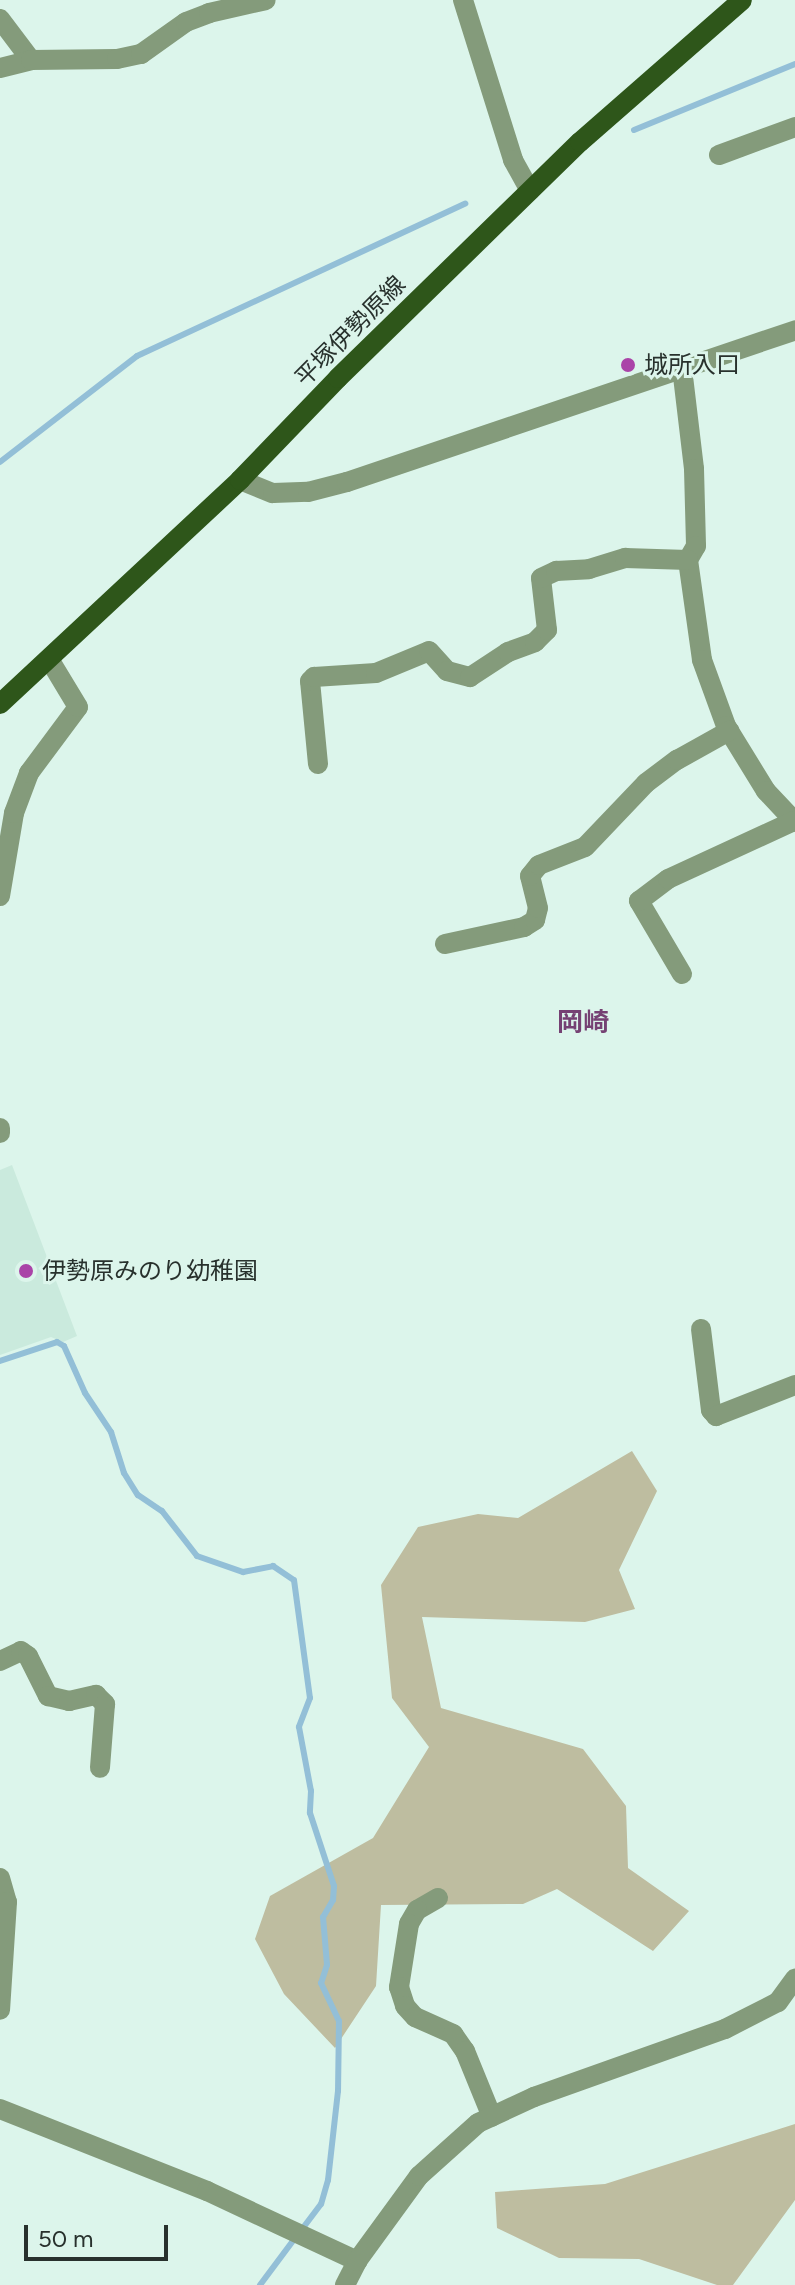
<!DOCTYPE html>
<html>
<head>
<meta charset="utf-8">
<style>
  body { margin:0 }
  #map { position:relative; width:795px; height:2285px; overflow:hidden; background:#dcf5eb; font-family:Figtree,"Noto Sans JP",sans-serif }
  div>[style] { position:absolute }
  .built>* { inset:0; background:#caeadd }
  .green>* { inset:0; background:#bebda0 }
  .stream>* { height:6px; margin:-3px; padding:0 3px; transform-origin:3px; border-radius:3px; background:#93bfd7 }
  .minor>* { height:20px; margin:-10px; padding:0 10px; transform-origin:10px; border-radius:10px; background:#849b7b }
  .major>* { height:20px; margin:-10px; padding:0 10px; transform-origin:10px; border-radius:10px; background:#2e561a }
  .dots>* { width:22px; height:22px; translate:-50% -50%; box-sizing:border-box; border:4px solid #dcf5eb; border-radius:50% }
  span { translate:-50% -50%; white-space:nowrap; text-align:center; line-height:1.15; -webkit-text-stroke:6px #dcf5eb; paint-order:stroke }
  .street-label { font-size:24px; color:#28312d }
  .poi-label { font-size:24px; color:#28312d }
  .left { translate:0 -50%; text-align:left }
  .neighbourhood-label { font-size:26px; color:#754173; font-weight:700 }
  .scale { position:absolute; left:24px; top:2225px; width:144px; height:36px; box-sizing:border-box; border:4px solid #28312d; border-top:0; padding-left:10px; font-size:24px; line-height:28px; white-space:nowrap; color:#28312d; -webkit-text-stroke:6px #dcf5eb; paint-order:stroke }
</style>
</head>
<body>
<div id="map">
  <div class="built">
    <div style="clip-path:polygon(12px 1165px,77px 1336px,63px 1342px,51px 1337px,0 1355px,0 1170px)"></div>
  </div>
  <div class="green">
    <div style="clip-path:polygon(632px 1451px,657px 1491px,619px 1570px,635px 1609px,585px 1622px,422px 1617px,441px 1708px,583px 1749px,626px 1806px,628px 1868px,689px 1911px,653px 1951px,557px 1889px,523px 1904px,381px 1905px,376px 1986px,335px 2048px,284px 1994px,255px 1939px,270px 1896px,373px 1838px,429px 1747px,392px 1698px,381px 1585px,418px 1527px,478px 1514px,518px 1518px)"></div>
    <div style="clip-path:polygon(795px 2124px,795px 2200px,733px 2285px,717px 2285px,639px 2259px,559px 2258px,497px 2228px,495px 2192px,605px 2184px)"></div>
  </div>
  <div class="stream">
    <div style="left:634px;top:130px;width:174px;rotate:-22.3deg"></div>
    <div style="left:0;top:462px;width:173px;rotate:-37.7deg"></div>
    <div style="left:137px;top:356px;width:362px;rotate:-24.9deg"></div>
    <div style="left:0;top:1361px;width:60px;rotate:-18.4deg"></div>
    <div style="left:57px;top:1342px;width:8px;rotate:30deg"></div>
    <div style="left:64px;top:1346px;width:51px;rotate:65.9deg"></div>
    <div style="left:85px;top:1393px;width:47px;rotate:56.3deg"></div>
    <div style="left:111px;top:1432px;width:43px;rotate:72.4deg"></div>
    <div style="left:124px;top:1473px;width:26px;rotate:58deg"></div>
    <div style="left:138px;top:1495px;width:29px;rotate:34deg"></div>
    <div style="left:162px;top:1511px;width:57px;rotate:52.1deg"></div>
    <div style="left:197px;top:1556px;width:49px;rotate:19.2deg"></div>
    <div style="left:243px;top:1572px;width:31px;rotate:-11deg"></div>
    <div style="left:273px;top:1566px;width:25px;rotate:34deg"></div>
    <div style="left:294px;top:1580px;width:119px;rotate:82.3deg"></div>
    <div style="left:310px;top:1698px;width:31px;rotate:111deg"></div>
    <div style="left:299px;top:1727px;width:65px;rotate:79.4deg"></div>
    <div style="left:311px;top:1791px;width:22px;rotate:93deg"></div>
    <div style="left:310px;top:1813px;width:77px;rotate:71.8deg"></div>
    <div style="left:334px;top:1886px;width:14px;rotate:94deg"></div>
    <div style="left:333px;top:1900px;width:20px;rotate:120deg"></div>
    <div style="left:323px;top:1917px;width:48px;rotate:85.2deg"></div>
    <div style="left:327px;top:1965px;width:19px;rotate:108deg"></div>
    <div style="left:321px;top:1983px;width:42px;rotate:64.7deg"></div>
    <div style="left:339px;top:2021px;width:70px;rotate:90.8deg"></div>
    <div style="left:338px;top:2091px;width:90px;rotate:96.4deg"></div>
    <div style="left:328px;top:2180px;width:25px;rotate:106deg"></div>
    <div style="left:321px;top:2204px;width:31px;rotate:127deg"></div>
    <div style="left:260px;top:2285px;width:59px;rotate:-53.3deg"></div>
  </div>
  <div class="minor">
    <div style="left:463px;top:0;width:168px;rotate:72.6deg"></div>
    <div style="left:513px;top:160px;width:35px;rotate:61deg"></div>
    <div style="left:0;top:19px;width:51px;rotate:52.9deg"></div>
    <div style="left:0;top:68px;width:32px;rotate:-14deg"></div>
    <div style="left:31px;top:60px;width:86px;rotate:-0.7deg"></div>
    <div style="left:117px;top:59px;width:25px;rotate:-12deg"></div>
    <div style="left:141px;top:54px;width:55px;rotate:-35.4deg"></div>
    <div style="left:186px;top:22px;width:25px;rotate:-21deg"></div>
    <div style="left:209px;top:13px;width:58px;rotate:-12.8deg"></div>
    <div style="left:719px;top:155px;width:81px;rotate:-20.2deg"></div>
    <div style="left:682px;top:368px;width:102px;rotate:83.2deg"></div>
    <div style="left:694px;top:469px;width:77px;rotate:88.5deg"></div>
    <div style="left:696px;top:546px;width:16px;rotate:120deg"></div>
    <div style="left:688px;top:560px;width:101px;rotate:82deg"></div>
    <div style="left:702px;top:660px;width:70px;rotate:70deg"></div>
    <div style="left:726px;top:726px;width:76px;rotate:58.4deg"></div>
    <div style="left:766px;top:791px;width:42px;rotate:46.9deg"></div>
    <div style="left:240px;top:480px;width:35px;rotate:22deg"></div>
    <div style="left:273px;top:493px;width:35px;rotate:-2deg"></div>
    <div style="left:308px;top:492px;width:40px;rotate:-14.4deg"></div>
    <div style="left:347px;top:482px;width:473px;rotate:-18.7deg"></div>
    <div style="left:318px;top:764px;width:83px;rotate:-95.5deg"></div>
    <div style="left:310px;top:681px;width:6px;rotate:-45deg"></div>
    <div style="left:314px;top:677px;width:62px;rotate:-3.7deg"></div>
    <div style="left:376px;top:673px;width:57px;rotate:-22.5deg"></div>
    <div style="left:429px;top:651px;width:27px;rotate:48deg"></div>
    <div style="left:447px;top:671px;width:24px;rotate:15deg"></div>
    <div style="left:470px;top:677px;width:45px;rotate:-33.3deg"></div>
    <div style="left:508px;top:652px;width:29px;rotate:-20deg"></div>
    <div style="left:535px;top:642px;width:17px;rotate:-45deg"></div>
    <div style="left:547px;top:630px;width:52px;rotate:-96.6deg"></div>
    <div style="left:541px;top:578px;width:17px;rotate:-25deg"></div>
    <div style="left:556px;top:571px;width:33px;rotate:-3deg"></div>
    <div style="left:589px;top:569px;width:38px;rotate:-17deg"></div>
    <div style="left:625px;top:558px;width:63px;rotate:1.8deg"></div>
    <div style="left:0;top:896px;width:84px;rotate:-80.4deg"></div>
    <div style="left:14px;top:813px;width:43px;rotate:-69.4deg"></div>
    <div style="left:29px;top:773px;width:82px;rotate:-53.4deg"></div>
    <div style="left:78px;top:707px;width:56px;rotate:-121.1deg"></div>
    <div style="left:445px;top:944px;width:81px;rotate:-12.1deg"></div>
    <div style="left:524px;top:927px;width:13px;rotate:-32deg"></div>
    <div style="left:535px;top:920px;width:12px;rotate:-76deg"></div>
    <div style="left:538px;top:908px;width:33px;rotate:-104deg"></div>
    <div style="left:530px;top:876px;width:14px;rotate:-51deg"></div>
    <div style="left:539px;top:865px;width:49px;rotate:-21.4deg"></div>
    <div style="left:585px;top:847px;width:88px;rotate:-46.4deg"></div>
    <div style="left:646px;top:783px;width:39px;rotate:-37deg"></div>
    <div style="left:677px;top:760px;width:60px;rotate:-29.1deg"></div>
    <div style="left:682px;top:974px;width:85px;rotate:-120.5deg"></div>
    <div style="left:639px;top:901px;width:36px;rotate:-37deg"></div>
    <div style="left:668px;top:879px;width:139px;rotate:-24.7deg"></div>
    <div style="left:0;top:1128px;width:5px;rotate:90deg"></div>
    <div style="left:701px;top:1329px;width:82px;rotate:83deg"></div>
    <div style="left:711px;top:1410px;width:8px;rotate:50deg"></div>
    <div style="left:716px;top:1416px;width:85px;rotate:-21.4deg"></div>
    <div style="left:0;top:1661px;width:23px;rotate:-25deg"></div>
    <div style="left:21px;top:1651px;width:9px;rotate:36deg"></div>
    <div style="left:28px;top:1656px;width:45px;rotate:63.4deg"></div>
    <div style="left:48px;top:1696px;width:22px;rotate:13deg"></div>
    <div style="left:69px;top:1701px;width:28px;rotate:-13deg"></div>
    <div style="left:96px;top:1695px;width:13px;rotate:45deg"></div>
    <div style="left:105px;top:1704px;width:64px;rotate:94.5deg"></div>
    <div style="left:0;top:1878px;width:25px;rotate:74deg"></div>
    <div style="left:7px;top:1902px;width:108px;rotate:93.7deg"></div>
    <div style="left:438px;top:1898px;width:24px;rotate:150deg"></div>
    <div style="left:417px;top:1910px;width:16px;rotate:120deg"></div>
    <div style="left:409px;top:1924px;width:64px;rotate:99deg"></div>
    <div style="left:399px;top:1987px;width:20px;rotate:72deg"></div>
    <div style="left:405px;top:2006px;width:15px;rotate:48deg"></div>
    <div style="left:415px;top:2017px;width:42px;rotate:24.1deg"></div>
    <div style="left:453px;top:2034px;width:21px;rotate:55deg"></div>
    <div style="left:465px;top:2051px;width:71px;rotate:67.8deg"></div>
    <div style="left:0;top:2109px;width:223px;rotate:21.6deg"></div>
    <div style="left:207px;top:2191px;width:166px;rotate:25deg"></div>
    <div style="left:345px;top:2285px;width:27px;rotate:-63deg"></div>
    <div style="left:357px;top:2261px;width:105px;rotate:-53.9deg"></div>
    <div style="left:419px;top:2176px;width:79px;rotate:-41.9deg"></div>
    <div style="left:478px;top:2123px;width:62px;rotate:-24.9deg"></div>
    <div style="left:534px;top:2097px;width:203px;rotate:-19.6deg"></div>
    <div style="left:725px;top:2029px;width:59px;rotate:-27deg"></div>
    <div style="left:778px;top:2002px;width:29px;rotate:-54deg"></div>
  </div>
  <div class="major">
    <div style="left:0;top:704px;width:328px;rotate:-43deg"></div>
    <div style="left:240px;top:480px;width:141px;rotate:-46.1deg"></div>
    <div style="left:338px;top:378px;width:338px;rotate:-44.3deg"></div>
    <div style="left:580px;top:142px;width:215px;rotate:-41.2deg"></div>
  </div>
  <div class="dots">
    <div style="left:628px;top:365px;background:#aa44a8"></div>
    <div style="left:26px;top:1271px;background:#aa44a8"></div>
  </div>
  <div class="street-label">
    <span style="left:350px;top:331px;rotate:-45deg">平塚伊勢原線</span>
  </div>
  <div class="poi-label">
    <span class="left" style="left:644px;top:365px">城所入口</span>
    <span class="left" style="left:42px;top:1271px">伊勢原みのり幼稚園</span>
  </div>
  <div class="neighbourhood-label">
    <span style="left:583px;top:1023px">岡崎</span>
  </div>
  <div class="scale">50 m</div>
</div>
</body>
</html>
